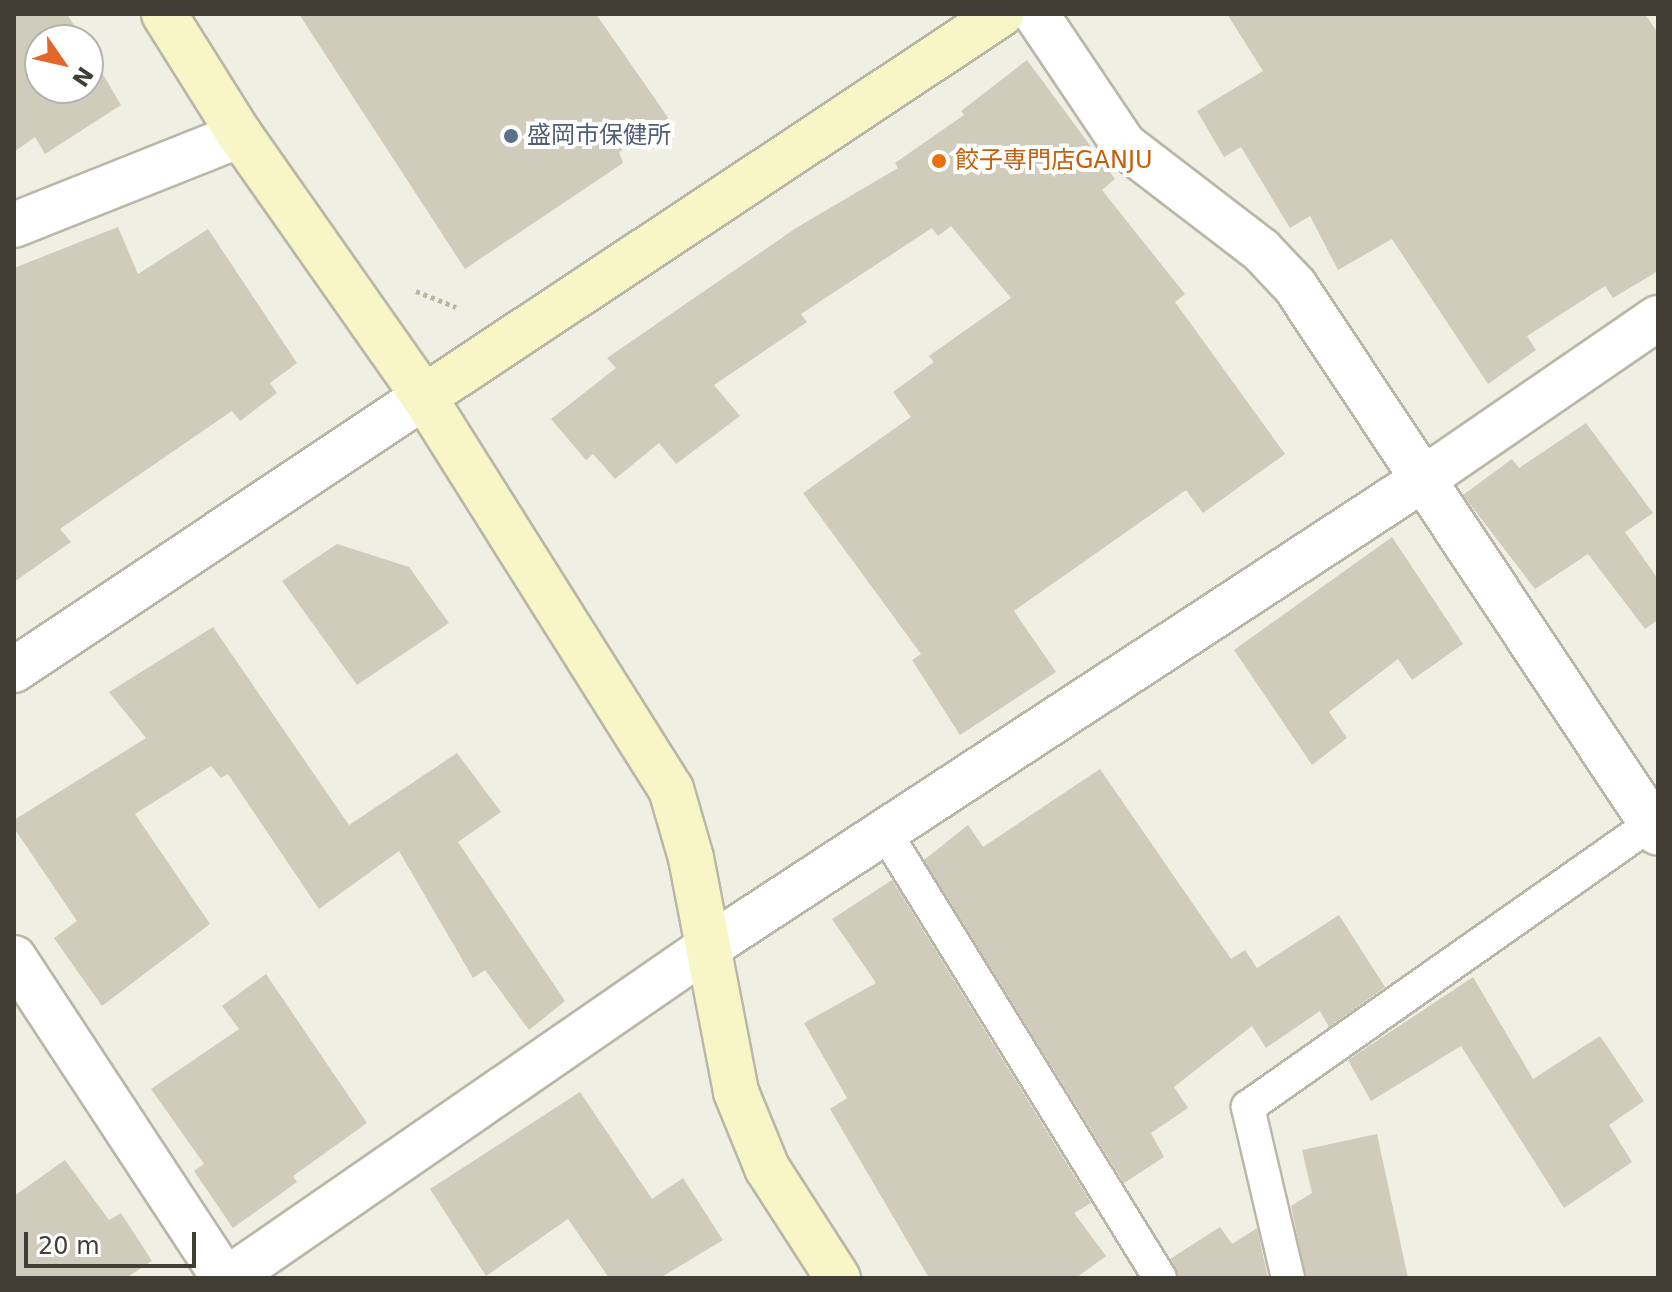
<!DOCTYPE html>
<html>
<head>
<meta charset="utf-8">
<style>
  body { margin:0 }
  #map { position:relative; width:1672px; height:1292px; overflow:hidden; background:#f0efe4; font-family:"DejaVu Sans","Noto Sans JP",sans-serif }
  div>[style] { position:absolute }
  .building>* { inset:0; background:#d0ccbb }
  .path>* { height:5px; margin-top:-2.5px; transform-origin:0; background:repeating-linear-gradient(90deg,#bab59b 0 4px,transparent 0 8px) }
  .roads { filter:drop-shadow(2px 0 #bab7a8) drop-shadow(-2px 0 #bab7a8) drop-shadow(0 2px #bab7a8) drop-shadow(0 -2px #bab7a8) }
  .lane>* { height:32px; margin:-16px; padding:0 16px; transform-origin:16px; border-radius:16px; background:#fff }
  .street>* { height:44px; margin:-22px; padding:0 22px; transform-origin:22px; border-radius:22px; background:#fff }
  .secondary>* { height:44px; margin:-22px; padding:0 22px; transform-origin:22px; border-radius:22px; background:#f8f5c6 }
  .dots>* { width:22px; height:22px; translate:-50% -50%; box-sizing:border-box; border:4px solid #fff; border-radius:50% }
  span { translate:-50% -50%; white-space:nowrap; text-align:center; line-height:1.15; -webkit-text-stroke:8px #fff; paint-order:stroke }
  .service-label { font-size:24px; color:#4e5e75 }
  .left { translate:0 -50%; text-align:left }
  .food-label { font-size:24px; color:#c56008 }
  .frame { position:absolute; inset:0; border:16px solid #413f35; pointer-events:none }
  .north { position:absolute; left:24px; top:24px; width:80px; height:80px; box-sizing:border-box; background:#fff; border:2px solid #b3b2ae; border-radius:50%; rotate:124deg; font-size:22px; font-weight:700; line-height:32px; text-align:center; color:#413f35 }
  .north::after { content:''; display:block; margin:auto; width:28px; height:36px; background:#e26729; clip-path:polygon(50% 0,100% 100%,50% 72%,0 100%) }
  .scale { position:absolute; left:24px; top:1232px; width:172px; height:36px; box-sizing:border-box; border:4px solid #413f35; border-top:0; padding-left:10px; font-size:24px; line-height:28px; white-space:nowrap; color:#413f35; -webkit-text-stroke:6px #fff; paint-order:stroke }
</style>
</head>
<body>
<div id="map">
  <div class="building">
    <div style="clip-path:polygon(14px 14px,67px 14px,83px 40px,40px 40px,40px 88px,88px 88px,88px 49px,121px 105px,45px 154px,35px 137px,14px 152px)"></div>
    <div style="clip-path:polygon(299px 14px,596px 14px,669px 119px,619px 152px,623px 163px,465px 269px)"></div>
    <div style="clip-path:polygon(1227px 14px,1645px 14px,1658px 33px,1658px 271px,1613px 298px,1605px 286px,1527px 336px,1536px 350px,1488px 384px,1392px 239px,1338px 270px,1310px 216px,1290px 228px,1241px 147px,1224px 157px,1197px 111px,1263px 71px)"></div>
    <div style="clip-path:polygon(1027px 60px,1115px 179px,1102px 190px,1185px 294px,1175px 302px,1285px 454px,1203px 513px,1186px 490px,1014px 611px,1056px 672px,960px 735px,912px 660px,921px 654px,803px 493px,911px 417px,893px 392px,934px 362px,929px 356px,1011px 298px,951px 226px,938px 236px,932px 228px,801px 314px,807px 322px,714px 385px,740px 416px,676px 464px,659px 443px,615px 479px,593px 454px,586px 460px,551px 419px,616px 368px,607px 358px,796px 228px,898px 168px,895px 163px,964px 115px,961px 111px)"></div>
    <div style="clip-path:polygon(118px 227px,138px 274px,208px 229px,297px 363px,270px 383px,277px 393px,240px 421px,232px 411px,60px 529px,71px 542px,14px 582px,14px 268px)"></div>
    <div style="clip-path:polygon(1586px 423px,1653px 513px,1625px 532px,1658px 579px,1658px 620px,1645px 629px,1588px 554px,1535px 589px,1463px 495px,1512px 459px,1519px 468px)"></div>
    <div style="clip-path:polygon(1392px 537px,1463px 644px,1412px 680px,1398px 659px,1329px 712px,1347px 738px,1312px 765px,1234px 650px)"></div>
    <div style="clip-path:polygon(337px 544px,409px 567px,449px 623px,357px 685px,282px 581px)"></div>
    <div style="clip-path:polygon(213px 627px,349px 825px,457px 753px,501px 812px,458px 842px,565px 1001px,529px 1030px,485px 970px,473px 978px,399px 851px,319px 909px,228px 774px,221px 778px,211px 766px,135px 814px,210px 924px,102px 1006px,54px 938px,77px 921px,14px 828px,14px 820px,146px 738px,109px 692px)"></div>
    <div style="clip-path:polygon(1100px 769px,1231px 959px,1245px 950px,1257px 968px,1339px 915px,1385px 987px,1329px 1027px,1320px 1011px,1266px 1048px,1252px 1026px,1174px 1087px,1188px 1108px,1151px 1133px,1164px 1157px,1124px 1183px,924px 860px,968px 825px,983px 847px)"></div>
    <div style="clip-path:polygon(892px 880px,1091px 1203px,1074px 1213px,1106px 1256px,1076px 1278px,929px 1278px,830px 1109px,847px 1098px,804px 1023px,876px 983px,832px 919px)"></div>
    <div style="clip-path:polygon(266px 974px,367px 1123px,293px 1176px,297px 1182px,233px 1228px,194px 1171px,204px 1164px,151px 1089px,239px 1029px,222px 1006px)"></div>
    <div style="clip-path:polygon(1473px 977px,1533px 1079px,1600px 1036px,1644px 1101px,1609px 1125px,1632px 1162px,1564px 1208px,1461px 1046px,1371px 1101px,1348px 1060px)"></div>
    <div style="clip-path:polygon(580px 1092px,652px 1199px,683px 1178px,723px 1240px,660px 1278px,609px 1278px,568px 1219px,486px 1276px,430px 1189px)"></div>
    <div style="clip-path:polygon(1377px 1134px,1408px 1278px,1306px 1278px,1291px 1206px,1312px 1193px,1302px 1150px)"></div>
    <div style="clip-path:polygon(65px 1160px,109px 1220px,121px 1213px,152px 1261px,126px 1278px,14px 1278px,14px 1196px)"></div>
    <div style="clip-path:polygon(1220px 1227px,1232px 1244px,1257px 1228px,1268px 1278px,1179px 1278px,1170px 1259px)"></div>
  </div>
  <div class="path">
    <div style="left:416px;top:291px;width:43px;rotate:21.8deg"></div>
  </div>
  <div class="roads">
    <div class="lane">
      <div style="left:885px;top:832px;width:524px;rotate:58.34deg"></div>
      <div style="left:1288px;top:1278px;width:176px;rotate:-103.2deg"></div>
      <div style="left:1248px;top:1107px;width:494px;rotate:-35.1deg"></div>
    </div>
    <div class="street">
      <div style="left:1036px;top:14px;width:158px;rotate:56.1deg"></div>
      <div style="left:1124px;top:145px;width:173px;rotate:37.5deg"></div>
      <div style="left:1261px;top:250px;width:50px;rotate:46.6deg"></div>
      <div style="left:1295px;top:286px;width:656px;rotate:56.43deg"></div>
      <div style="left:14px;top:225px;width:243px;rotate:-21.7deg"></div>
      <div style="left:14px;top:670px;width:493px;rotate:-33.7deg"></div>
      <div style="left:14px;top:958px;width:383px;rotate:56.7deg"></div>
      <div style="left:229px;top:1278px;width:581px;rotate:-34.62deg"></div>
      <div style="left:707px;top:948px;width:855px;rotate:-33.21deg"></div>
      <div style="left:1422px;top:480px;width:286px;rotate:-34.5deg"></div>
    </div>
    <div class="secondary">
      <div style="left:164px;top:14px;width:143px;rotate:57.9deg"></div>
      <div style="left:240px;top:135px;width:320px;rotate:54.9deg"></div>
      <div style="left:424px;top:397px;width:463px;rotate:57.8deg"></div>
      <div style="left:671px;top:789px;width:72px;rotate:73.8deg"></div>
      <div style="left:691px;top:858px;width:238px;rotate:79.1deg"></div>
      <div style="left:736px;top:1092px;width:82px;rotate:67.8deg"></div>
      <div style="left:767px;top:1168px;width:131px;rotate:57.2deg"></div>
      <div style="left:424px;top:397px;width:693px;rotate:-33.58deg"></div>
    </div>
  </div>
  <div class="dots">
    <div style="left:511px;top:136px;background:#5c6f8a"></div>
    <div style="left:939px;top:161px;background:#e8710a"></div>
  </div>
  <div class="service-label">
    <span class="left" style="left:527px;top:136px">盛岡市保健所</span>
  </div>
  <div class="food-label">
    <span class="left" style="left:955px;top:161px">餃子専門店GANJU</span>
  </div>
  <div class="frame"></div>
  <div class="north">N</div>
  <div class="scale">20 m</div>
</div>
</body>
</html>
